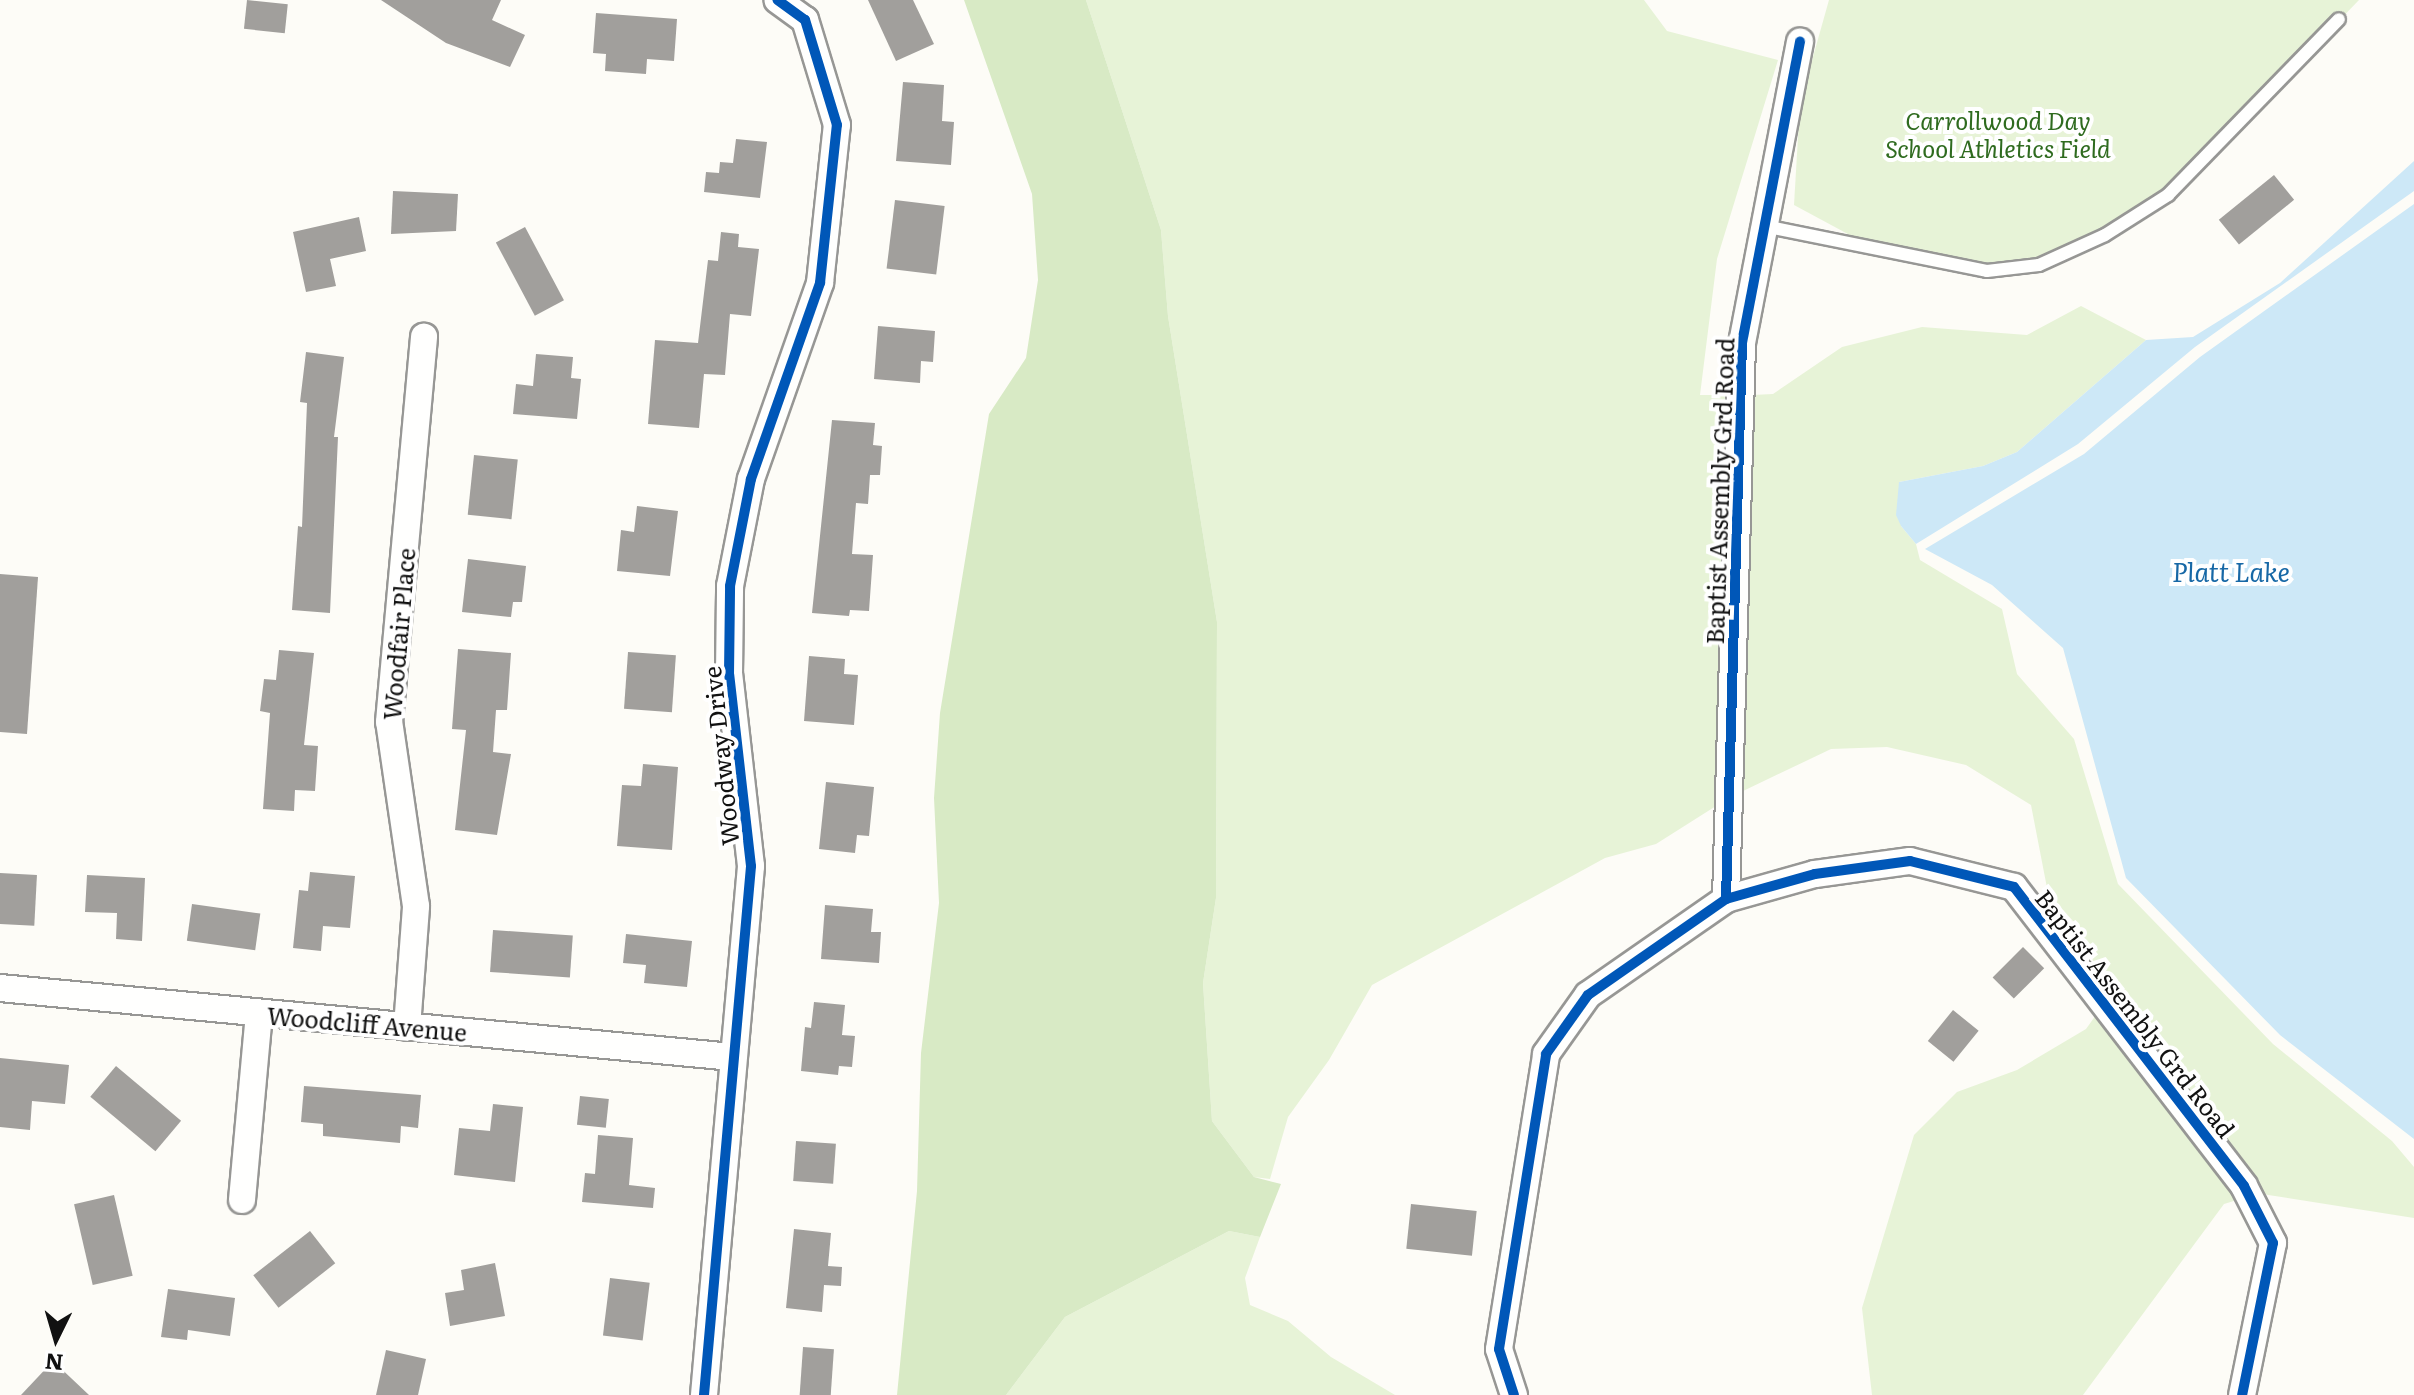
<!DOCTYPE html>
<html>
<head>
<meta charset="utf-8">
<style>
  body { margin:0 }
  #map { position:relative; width:2414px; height:1395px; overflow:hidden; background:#fdfcf7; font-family:Literata,serif }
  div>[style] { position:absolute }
  .green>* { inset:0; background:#e7f3d7 }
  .forest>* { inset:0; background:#d8eac5 }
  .water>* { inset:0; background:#cde8f7 }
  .building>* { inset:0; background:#a19f9c; transform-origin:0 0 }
  .roads { filter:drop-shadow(2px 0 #979795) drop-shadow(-2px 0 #979795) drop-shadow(0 2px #979795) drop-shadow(0 -2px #979795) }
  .service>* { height:12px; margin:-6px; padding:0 6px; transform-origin:6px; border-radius:6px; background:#fffffe }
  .minor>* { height:26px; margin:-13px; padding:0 13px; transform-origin:13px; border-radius:13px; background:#fffffe }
  .cycleway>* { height:10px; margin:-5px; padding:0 5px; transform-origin:5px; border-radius:5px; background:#0057b8 }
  span { translate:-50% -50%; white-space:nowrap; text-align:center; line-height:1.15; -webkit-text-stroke:8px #fff; paint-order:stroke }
  .park-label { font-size:24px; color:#2f6b1f; font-style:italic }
  .street-label { font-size:24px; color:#111 }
  .water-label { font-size:26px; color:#1768a6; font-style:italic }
  .north { position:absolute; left:16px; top:1299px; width:80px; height:80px; -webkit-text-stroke:6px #fff; paint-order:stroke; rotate:185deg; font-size:22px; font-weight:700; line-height:32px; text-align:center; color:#111 }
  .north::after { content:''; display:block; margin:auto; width:28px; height:36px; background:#111; clip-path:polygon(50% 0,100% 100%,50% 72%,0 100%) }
</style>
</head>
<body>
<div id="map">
  <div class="green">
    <div style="clip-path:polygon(1086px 0,1644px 0,1667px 31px,1778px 60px,1717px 259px,1700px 395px,1728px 395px,1716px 806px,1656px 844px,1605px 858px,1372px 985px,1329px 1060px,1288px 1117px,1270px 1179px,1254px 1177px,1212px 1121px,1203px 983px,1216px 898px,1217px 622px,1168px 316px,1161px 230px)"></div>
    <div style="clip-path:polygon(1829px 0,2359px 0,2165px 201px,2045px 262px,1992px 270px,1859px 240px,1794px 205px,1800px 103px)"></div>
    <div style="clip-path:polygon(2081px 306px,2146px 340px,2017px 452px,1983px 466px,1899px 482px,1901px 526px,1916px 544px,1920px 560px,2002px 609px,2017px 674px,2074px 739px,2118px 884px,2273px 1044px,2392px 1141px,2414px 1167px,2414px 1218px,2262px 1194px,2100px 978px,2081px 930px,2048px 893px,2031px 805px,1966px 765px,1887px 747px,1831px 749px,1741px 792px,1752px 395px,1773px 394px,1842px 347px,1922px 327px,2027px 335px)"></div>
    <div style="clip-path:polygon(2096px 1015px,2237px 1200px,2224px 1204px,2083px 1395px,1872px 1395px,1862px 1308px,1914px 1135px,1957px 1092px,2017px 1070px,2086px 1029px)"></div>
    <div style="clip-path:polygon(1229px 1231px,1260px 1237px,1245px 1278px,1250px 1305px,1288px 1321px,1331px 1357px,1395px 1395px,1006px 1395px,1065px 1317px)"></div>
  </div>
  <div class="forest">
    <div style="clip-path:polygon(964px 0,1086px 0,1161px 230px,1168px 316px,1217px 622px,1216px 898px,1203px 983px,1212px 1121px,1254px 1177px,1281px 1184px,1260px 1237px,1229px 1231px,1065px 1317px,1006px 1395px,897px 1395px,917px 1191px,921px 1053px,939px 903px,934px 798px,940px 713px,989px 414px,1026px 358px,1038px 280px,1032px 194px)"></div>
  </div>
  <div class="water">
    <div style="clip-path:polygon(2414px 161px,2414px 191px,2195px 347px,2078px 444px,1916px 544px,1901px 526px,1896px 515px,1899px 482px,1983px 466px,2017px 452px,2146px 340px,2193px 337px,2280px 283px)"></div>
    <div style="clip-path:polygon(2414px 204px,2414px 1139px,2280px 1035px,2126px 878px,2063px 648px,1992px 585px,1925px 549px,2084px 454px,2200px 357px)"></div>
  </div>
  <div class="building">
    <div style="left:247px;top:0;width:41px;height:29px;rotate:6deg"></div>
    <div style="clip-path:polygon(381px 0,501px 0,492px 20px,525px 35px,510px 67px,446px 43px)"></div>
    <div style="clip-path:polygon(868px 0,913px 0,934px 44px,896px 61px)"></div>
    <div style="clip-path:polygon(596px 13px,677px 19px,674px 61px,647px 59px,646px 74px,605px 71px,606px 54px,593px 53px)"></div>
    <div style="clip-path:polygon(903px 82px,944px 85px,942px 121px,954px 122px,951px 165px,896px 161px)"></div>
    <div style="clip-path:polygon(736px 139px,767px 142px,760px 198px,704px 192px,706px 172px,719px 173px,720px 162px,733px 163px)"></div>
    <div style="left:2274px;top:175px;width:32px;height:71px;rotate:51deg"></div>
    <div style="clip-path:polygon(393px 191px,458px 194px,456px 231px,391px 234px)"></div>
    <div style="left:895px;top:200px;width:50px;height:69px;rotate:7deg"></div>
    <div style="clip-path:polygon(359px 217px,366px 251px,330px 259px,336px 286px,306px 292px,293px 232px)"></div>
    <div style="left:525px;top:227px;width:83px;height:33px;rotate:62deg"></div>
    <div style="clip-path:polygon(721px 232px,739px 234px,738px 247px,759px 249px,751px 316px,730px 314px,725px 375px,704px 374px,699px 428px,648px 424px,655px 340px,698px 343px,708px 260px,718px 261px)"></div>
    <div style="clip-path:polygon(878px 326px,935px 331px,933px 362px,921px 361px,920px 383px,874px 379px)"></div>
    <div style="clip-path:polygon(306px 352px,344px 357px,334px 437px,338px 437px,330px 613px,292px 610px,298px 526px,302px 527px,307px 403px,300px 402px)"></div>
    <div style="clip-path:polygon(536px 354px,573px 357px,571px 378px,581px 379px,577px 419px,513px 414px,516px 384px,533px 386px)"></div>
    <div style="clip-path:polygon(832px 420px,875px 423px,873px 445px,882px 446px,880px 475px,870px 475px,868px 504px,856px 503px,852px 554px,873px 555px,869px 611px,850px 610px,849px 616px,812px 613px)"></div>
    <div style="left:474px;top:455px;width:44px;height:60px;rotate:6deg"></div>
    <div style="clip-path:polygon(637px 506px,678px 511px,670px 576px,617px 571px,621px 530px,634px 532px)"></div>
    <div style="clip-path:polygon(468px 559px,526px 566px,522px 602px,513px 602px,511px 617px,462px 612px)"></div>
    <div style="clip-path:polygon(0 574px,38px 577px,27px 734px,0 732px)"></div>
    <div style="clip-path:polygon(458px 649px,511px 653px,507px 710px,496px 710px,493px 752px,511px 754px,497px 835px,455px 830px,466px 730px,452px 729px)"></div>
    <div style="clip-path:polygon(279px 650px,314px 653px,304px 745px,318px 746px,315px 791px,295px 790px,294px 811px,263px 809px,270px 713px,260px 711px,264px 679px,276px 680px)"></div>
    <div style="left:628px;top:652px;width:48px;height:57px;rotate:4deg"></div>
    <div style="clip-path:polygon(809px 656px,845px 659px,844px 674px,858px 675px,854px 725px,804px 721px)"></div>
    <div style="clip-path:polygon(643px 764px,678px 767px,672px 850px,617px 846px,622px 785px,641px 786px)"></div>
    <div style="clip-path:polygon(826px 782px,874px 787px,869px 836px,857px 835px,855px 853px,819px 849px)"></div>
    <div style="clip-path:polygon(310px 872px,355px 876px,350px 928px,323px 926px,321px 951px,293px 948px,299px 890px,308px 891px)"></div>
    <div style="left:0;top:873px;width:37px;height:51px;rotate:3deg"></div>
    <div style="clip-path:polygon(87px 875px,145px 878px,142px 941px,116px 939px,117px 913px,85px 912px)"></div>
    <div style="left:192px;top:904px;width:69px;height:37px;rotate:8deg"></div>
    <div style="clip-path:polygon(825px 905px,873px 909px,871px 932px,881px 932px,879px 963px,821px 959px)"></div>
    <div style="left:493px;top:930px;width:80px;height:42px;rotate:4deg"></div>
    <div style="clip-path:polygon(626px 934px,692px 941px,687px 987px,644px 983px,646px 965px,623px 963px)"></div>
    <div style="left:2023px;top:947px;width:30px;height:43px;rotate:45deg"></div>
    <div style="clip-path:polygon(814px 1002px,845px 1005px,842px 1035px,855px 1036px,852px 1067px,839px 1066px,838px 1075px,801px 1071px,805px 1027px,811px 1028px)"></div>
    <div style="left:1953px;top:1010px;width:33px;height:40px;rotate:39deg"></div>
    <div style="clip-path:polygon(0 1058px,69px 1065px,65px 1104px,32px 1101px,30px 1130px,0 1127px)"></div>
    <div style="left:116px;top:1066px;width:85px;height:40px;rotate:40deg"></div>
    <div style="clip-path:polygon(304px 1086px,421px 1095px,418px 1128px,401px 1126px,400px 1143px,323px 1136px,323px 1124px,301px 1122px)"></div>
    <div style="left:580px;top:1096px;width:29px;height:29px;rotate:6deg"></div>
    <div style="clip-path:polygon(493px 1104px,523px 1107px,515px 1182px,454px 1175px,459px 1128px,490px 1131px)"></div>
    <div style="clip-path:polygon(598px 1135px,633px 1138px,629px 1185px,655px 1188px,653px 1208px,582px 1202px,585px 1173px,595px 1174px)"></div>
    <div style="left:796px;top:1141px;width:40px;height:40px;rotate:4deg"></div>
    <div style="left:114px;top:1195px;width:83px;height:41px;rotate:77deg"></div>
    <div style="left:1411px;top:1204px;width:66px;height:45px;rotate:6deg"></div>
    <div style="clip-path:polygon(794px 1229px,831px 1233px,828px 1266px,842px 1267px,841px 1286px,824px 1285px,822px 1312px,786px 1308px)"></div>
    <div style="left:310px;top:1231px;width:41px;height:72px;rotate:52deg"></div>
    <div style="clip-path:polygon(495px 1263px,505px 1316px,450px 1326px,445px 1293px,464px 1290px,461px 1270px)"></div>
    <div style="left:610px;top:1278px;width:40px;height:58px;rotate:7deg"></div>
    <div style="clip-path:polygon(168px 1289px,235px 1298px,230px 1336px,188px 1330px,187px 1340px,161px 1337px)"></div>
    <div style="left:803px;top:1347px;width:31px;height:48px;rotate:4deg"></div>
    <div style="clip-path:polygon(386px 1350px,426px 1359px,418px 1395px,376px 1395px)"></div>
    <div style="clip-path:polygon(53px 1361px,89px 1395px,21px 1395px)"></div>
  </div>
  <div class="roads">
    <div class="service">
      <div style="left:1764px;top:226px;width:227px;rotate:11.4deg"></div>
      <div style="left:1987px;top:271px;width:52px;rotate:-6.6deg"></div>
      <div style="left:2039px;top:265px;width:72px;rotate:-24.4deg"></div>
      <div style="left:2105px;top:235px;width:75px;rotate:-32.4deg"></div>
      <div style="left:2168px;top:195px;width:245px;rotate:-45.8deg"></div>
    </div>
    <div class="minor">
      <div style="left:1726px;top:899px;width:556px;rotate:-88.35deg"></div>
      <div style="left:1742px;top:343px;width:307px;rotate:-79.1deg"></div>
      <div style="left:0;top:988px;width:736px;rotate:5.38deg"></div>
      <div style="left:407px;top:1027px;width:121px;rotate:-85.7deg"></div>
      <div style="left:416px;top:906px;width:186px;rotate:-98.3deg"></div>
      <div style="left:389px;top:722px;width:387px;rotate:-84.8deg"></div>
      <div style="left:242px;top:1200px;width:188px;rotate:-84.8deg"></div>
      <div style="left:704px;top:1395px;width:531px;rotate:-84.92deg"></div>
      <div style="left:751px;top:866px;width:193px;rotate:-96.5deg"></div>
      <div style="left:729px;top:674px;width:88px;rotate:-89.3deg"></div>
      <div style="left:730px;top:586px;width:109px;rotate:-78.9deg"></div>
      <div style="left:751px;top:479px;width:208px;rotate:-70.6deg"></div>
      <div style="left:820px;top:283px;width:159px;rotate:-83.9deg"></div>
      <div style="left:837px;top:125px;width:110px;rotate:-106.9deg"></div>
      <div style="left:805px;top:20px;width:34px;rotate:-144deg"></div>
      <div style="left:1514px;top:1395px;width:48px;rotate:-108.1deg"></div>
      <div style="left:1499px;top:1349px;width:299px;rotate:-80.9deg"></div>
      <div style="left:1546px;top:1054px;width:72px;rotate:-54.6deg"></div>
      <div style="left:1588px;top:995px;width:168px;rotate:-34.8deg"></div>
      <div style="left:1726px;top:899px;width:92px;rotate:-15.7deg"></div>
      <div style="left:1815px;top:874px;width:96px;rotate:-7.8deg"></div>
      <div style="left:1910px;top:861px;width:107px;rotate:14deg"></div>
      <div style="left:2014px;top:887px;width:377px;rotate:52.4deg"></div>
      <div style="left:2244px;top:1186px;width:64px;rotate:63deg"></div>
      <div style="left:2273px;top:1243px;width:155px;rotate:101.5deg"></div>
    </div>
  </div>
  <div class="cycleway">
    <div style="left:1726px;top:899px;width:556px;rotate:-88.35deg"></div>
    <div style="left:1742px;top:343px;width:307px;rotate:-79.1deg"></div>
    <div style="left:704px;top:1395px;width:531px;rotate:-84.92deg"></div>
    <div style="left:751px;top:866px;width:193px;rotate:-96.5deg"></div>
    <div style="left:729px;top:674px;width:88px;rotate:-89.3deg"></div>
    <div style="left:730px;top:586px;width:109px;rotate:-78.9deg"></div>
    <div style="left:751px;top:479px;width:208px;rotate:-70.6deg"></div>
    <div style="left:820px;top:283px;width:159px;rotate:-83.9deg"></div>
    <div style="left:837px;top:125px;width:110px;rotate:-106.9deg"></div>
    <div style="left:805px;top:20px;width:34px;rotate:-144deg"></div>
    <div style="left:1514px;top:1395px;width:48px;rotate:-108.1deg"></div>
    <div style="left:1499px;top:1349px;width:299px;rotate:-80.9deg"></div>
    <div style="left:1546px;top:1054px;width:72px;rotate:-54.6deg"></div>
    <div style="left:1588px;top:995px;width:168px;rotate:-34.8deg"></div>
    <div style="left:1726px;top:899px;width:92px;rotate:-15.7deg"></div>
    <div style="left:1815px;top:874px;width:96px;rotate:-7.8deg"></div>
    <div style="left:1910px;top:861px;width:107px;rotate:14deg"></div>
    <div style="left:2014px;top:887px;width:377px;rotate:52.4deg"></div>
    <div style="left:2244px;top:1186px;width:64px;rotate:63deg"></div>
    <div style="left:2273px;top:1243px;width:155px;rotate:101.5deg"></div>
  </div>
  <div class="park-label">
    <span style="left:1998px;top:134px">Carrollwood Day<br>School Athletics Field</span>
  </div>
  <div class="street-label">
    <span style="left:1719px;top:491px;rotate:-88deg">Baptist Assembly Grd Road</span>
    <span style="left:398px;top:634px;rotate:-85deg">Woodfair Place</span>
    <span style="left:720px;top:756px;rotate:-96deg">Woodway Drive</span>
    <span style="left:2136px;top:1013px;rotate:52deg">Baptist Assembly Grd Road</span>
    <span style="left:367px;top:1023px;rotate:5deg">Woodcliff Avenue</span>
  </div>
  <div class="water-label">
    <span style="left:2231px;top:571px">Platt Lake</span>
  </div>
  <div class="north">N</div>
</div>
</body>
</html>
